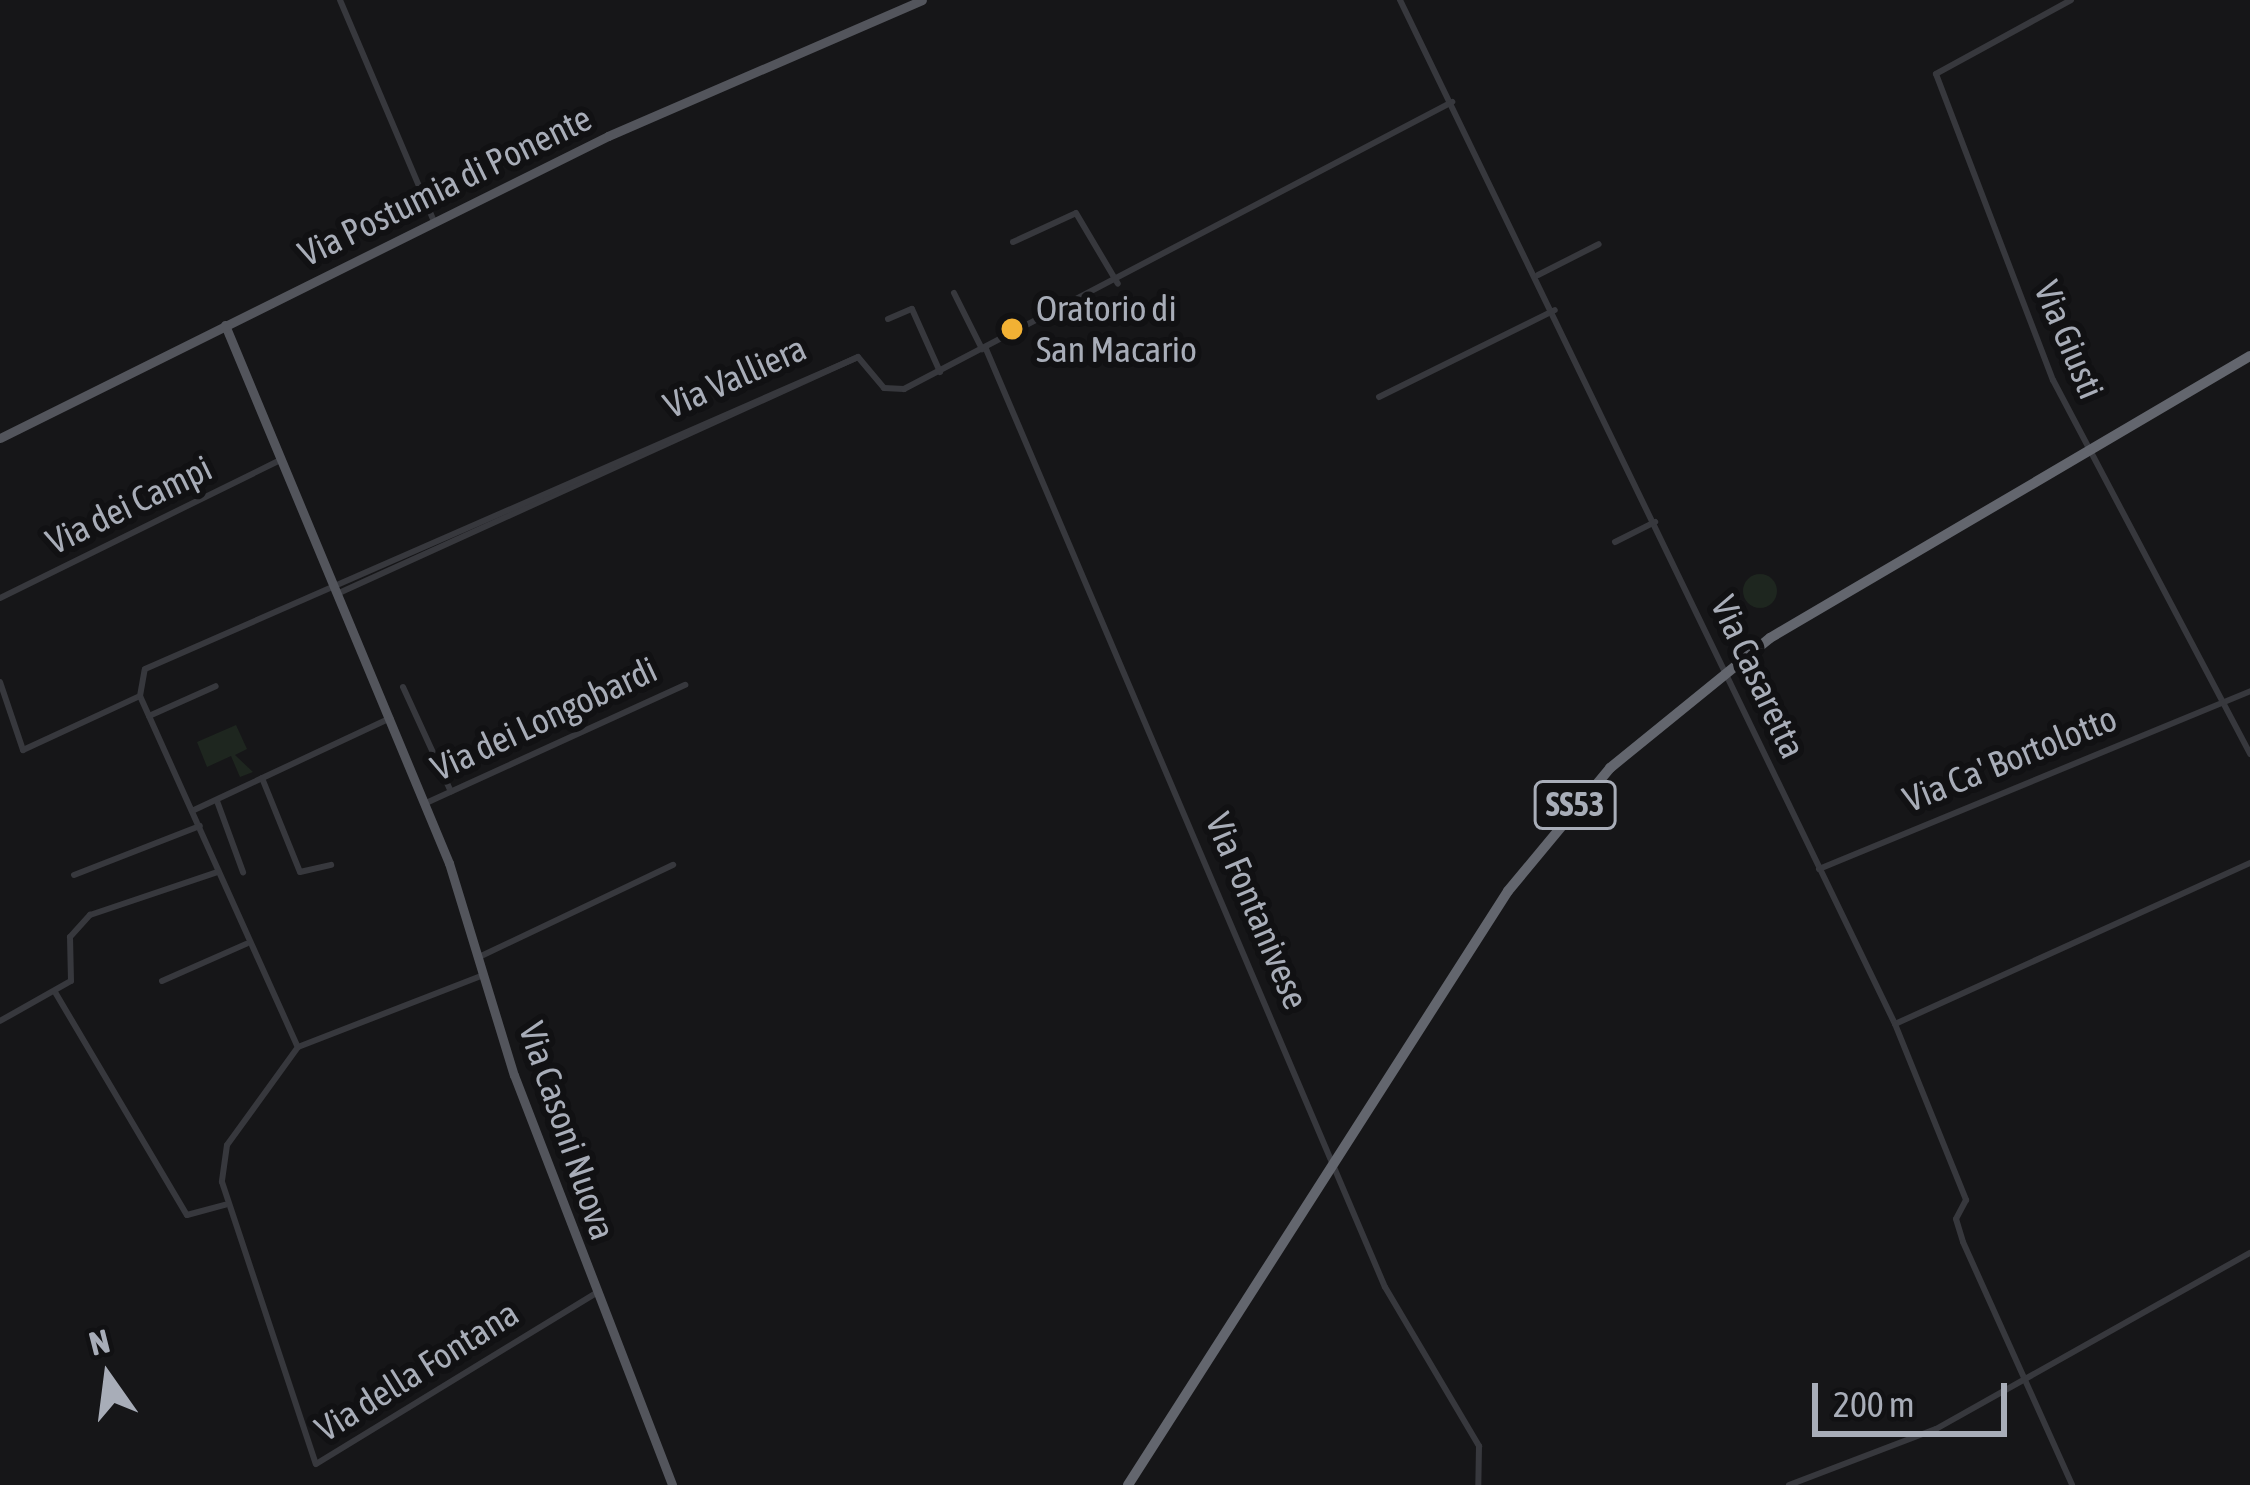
<!DOCTYPE html>
<html>
<head>
<meta charset="utf-8">
<style>
  body { margin:0 }
  #map { position:relative; width:2250px; height:1485px; overflow:hidden; background:#161618; font-family:"Asap Condensed",sans-serif }
  div>[style] { position:absolute }
  .green>* { inset:0; background:#1e261f }
  .round { border-radius:50% }
  .minor>* { height:6px; margin:-3px; padding:0 3px; transform-origin:3px; border-radius:3px; background:#37383d }
  .major>* { height:9px; margin:-4.5px; padding:0 4.5px; transform-origin:4.5px; border-radius:4.5px; background:#53555c }
  .highway>* { height:10px; margin:-5px; padding:0 5px; transform-origin:5px; border-radius:5px; background:#63666e }
  .dots>* { width:33px; height:33px; translate:-50% -50%; box-sizing:border-box; border:6px solid #111113; border-radius:50% }
  span { translate:-50% -50%; white-space:nowrap; text-align:center; line-height:1.15; -webkit-text-stroke:12px #111113; paint-order:stroke }
  .shield-label span { padding:3px 9px; background:#111113; border:3px solid; border-radius:9px; -webkit-text-stroke-width:0 }
  .shield-label { font-size:33px; color:#a8adb8; font-weight:700 }
  .street-label { font-size:36px; color:#a8adb8 }
  .poi-label { font-size:36px; color:#a8adb8 }
  .left { translate:0 -50%; text-align:left }
  .north { position:absolute; left:48px; top:1317px; width:120px; height:120px; -webkit-text-stroke:9px #111113; paint-order:stroke; rotate:346deg; font-size:33px; font-weight:700; line-height:48px; text-align:center; color:#a8adb8 }
  .north::after { content:''; display:block; margin:auto; width:42px; height:54px; background:#a8adb8; clip-path:polygon(50% 0,100% 100%,50% 72%,0 100%) }
  .scale { position:absolute; left:1812px; top:1383px; width:195px; height:54px; box-sizing:border-box; border:6px solid #a8adb8; border-top:0; padding-left:15px; font-size:36px; line-height:42px; white-space:nowrap; color:#a8adb8; -webkit-text-stroke:9px #111113; paint-order:stroke }
</style>
</head>
<body>
<div id="map">
  <div class="green">
    <div class="round" style="left:1743px;top:574px;width:34px;height:34px"></div>
    <div style="clip-path:polygon(236px 725px,247px 749px,235px 755px,253px 772px,240px 777px,231px 756px,207px 767px,197px 742px)"></div>
  </div>
  <div class="minor">
    <div style="left:340px;top:0;width:240px;rotate:67deg"></div>
    <div style="left:1400px;top:0;width:1137px;rotate:64.2deg"></div>
    <div style="left:1895px;top:1024px;width:390px;rotate:-24.4deg"></div>
    <div style="left:2071px;top:0;width:154px;rotate:151.3deg"></div>
    <div style="left:1936px;top:74px;width:328px;rotate:69.1deg"></div>
    <div style="left:2053px;top:380px;width:423px;rotate:62.2deg"></div>
    <div style="left:1013px;top:242px;width:69px;rotate:-24.7deg"></div>
    <div style="left:1076px;top:213px;width:82px;rotate:59.4deg"></div>
    <div style="left:1538px;top:275px;width:68px;rotate:-26.9deg"></div>
    <div style="left:954px;top:293px;width:63px;rotate:63.4deg"></div>
    <div style="left:888px;top:319px;width:26px;rotate:-23deg"></div>
    <div style="left:912px;top:309px;width:69px;rotate:66deg"></div>
    <div style="left:986px;top:349px;width:1019px;rotate:66.96deg"></div>
    <div style="left:1385px;top:1287px;width:185px;rotate:59.4deg"></div>
    <div style="left:1479px;top:1446px;width:39px;rotate:91deg"></div>
    <div style="left:858px;top:357px;width:40px;rotate:50deg"></div>
    <div style="left:884px;top:388px;width:20px;rotate:3deg"></div>
    <div style="left:904px;top:389px;width:619px;rotate:-27.64deg"></div>
    <div style="left:1379px;top:397px;width:196px;rotate:-26.3deg"></div>
    <div style="left:1615px;top:542px;width:45px;rotate:-26.6deg"></div>
    <div style="left:339px;top:593px;width:570px;rotate:-24.45deg"></div>
    <div style="left:0;top:598px;width:313px;rotate:-26.2deg"></div>
    <div style="left:0;top:682px;width:72px;rotate:71.3deg"></div>
    <div style="left:23px;top:750px;width:129px;rotate:-24.8deg"></div>
    <div style="left:140px;top:696px;width:385px;rotate:65.8deg"></div>
    <div style="left:298px;top:1047px;width:199px;rotate:-21.2deg"></div>
    <div style="left:403px;top:687px;width:115px;rotate:65.4deg"></div>
    <div style="left:140px;top:696px;width:27px;rotate:-80deg"></div>
    <div style="left:145px;top:669px;width:778px;rotate:-23.63deg"></div>
    <div style="left:149px;top:716px;width:73px;rotate:-24.1deg"></div>
    <div style="left:262px;top:778px;width:101px;rotate:68deg"></div>
    <div style="left:300px;top:872px;width:32px;rotate:-13deg"></div>
    <div style="left:217px;top:801px;width:76px;rotate:69.9deg"></div>
    <div style="left:426px;top:803px;width:285px;rotate:-24.5deg"></div>
    <div style="left:194px;top:810px;width:217px;rotate:-25.1deg"></div>
    <div style="left:1819px;top:869px;width:466px;rotate:-22.4deg"></div>
    <div style="left:74px;top:875px;width:135px;rotate:-21.3deg"></div>
    <div style="left:479px;top:957px;width:215px;rotate:-25.4deg"></div>
    <div style="left:162px;top:981px;width:92px;rotate:-23.8deg"></div>
    <div style="left:55px;top:992px;width:259px;rotate:59.4deg"></div>
    <div style="left:187px;top:1215px;width:39px;rotate:-15deg"></div>
    <div style="left:0;top:1021px;width:81px;rotate:-29.4deg"></div>
    <div style="left:71px;top:981px;width:44px;rotate:-91.3deg"></div>
    <div style="left:70px;top:937px;width:30px;rotate:-48deg"></div>
    <div style="left:90px;top:915px;width:135px;rotate:-18.6deg"></div>
    <div style="left:1895px;top:1024px;width:190px;rotate:68deg"></div>
    <div style="left:1966px;top:1200px;width:21px;rotate:118deg"></div>
    <div style="left:1956px;top:1219px;width:24px;rotate:73deg"></div>
    <div style="left:1963px;top:1242px;width:266px;rotate:65.8deg"></div>
    <div style="left:298px;top:1047px;width:121px;rotate:125.9deg"></div>
    <div style="left:227px;top:1145px;width:37px;rotate:98deg"></div>
    <div style="left:222px;top:1182px;width:297px;rotate:71.6deg"></div>
    <div style="left:316px;top:1464px;width:328px;rotate:-31.4deg"></div>
    <div style="left:1789px;top:1485px;width:157px;rotate:-20.9deg"></div>
    <div style="left:1936px;top:1429px;width:360px;rotate:-29.3deg"></div>
  </div>
  <div class="major">
    <div style="left:225px;top:325px;width:583px;rotate:67.4deg"></div>
    <div style="left:449px;top:863px;width:222px;rotate:73deg"></div>
    <div style="left:514px;top:1075px;width:439px;rotate:68.9deg"></div>
    <div style="left:0;top:438px;width:679px;rotate:-26.41deg"></div>
    <div style="left:608px;top:136px;width:342px;rotate:-23.4deg"></div>
  </div>
  <div class="highway">
    <div style="left:1128px;top:1485px;width:705px;rotate:-57.39deg"></div>
    <div style="left:1508px;top:891px;width:160px;rotate:-50.3deg"></div>
    <div style="left:1610px;top:768px;width:206px;rotate:-39.1deg"></div>
    <div style="left:1770px;top:638px;width:557px;rotate:-30.43deg"></div>
  </div>
  <div class="dots">
    <div style="left:1012px;top:329px;background:#f2b134"></div>
  </div>
  <div class="shield-label">
    <span style="left:1575px;top:805px">SS53</span>
  </div>
  <div class="street-label">
    <span style="left:445px;top:186px;rotate:-26deg">Via Postumia di Ponente</span>
    <span style="left:2069px;top:340px;rotate:67deg">Via Giusti</span>
    <span style="left:735px;top:377px;rotate:-24deg">Via Valliera</span>
    <span style="left:129px;top:505px;rotate:-26deg">Via dei Campi</span>
    <span style="left:1758px;top:677px;rotate:65deg">Via Casaretta</span>
    <span style="left:544px;top:719px;rotate:-25deg">Via dei Longobardi</span>
    <span style="left:2010px;top:759px;rotate:-22deg">Via Ca' Bortolotto</span>
    <span style="left:1257px;top:911px;rotate:67deg">Via Fontanivese</span>
    <span style="left:567px;top:1131px;rotate:71deg">Via Casoni Nuova</span>
    <span style="left:417px;top:1371px;rotate:-32deg">Via della Fontana</span>
  </div>
  <div class="poi-label">
    <span class="left" style="left:1036px;top:329px">Oratorio di<br>San Macario</span>
  </div>
  <div class="north">N</div>
  <div class="scale">200 m</div>
</div>
</body>
</html>
